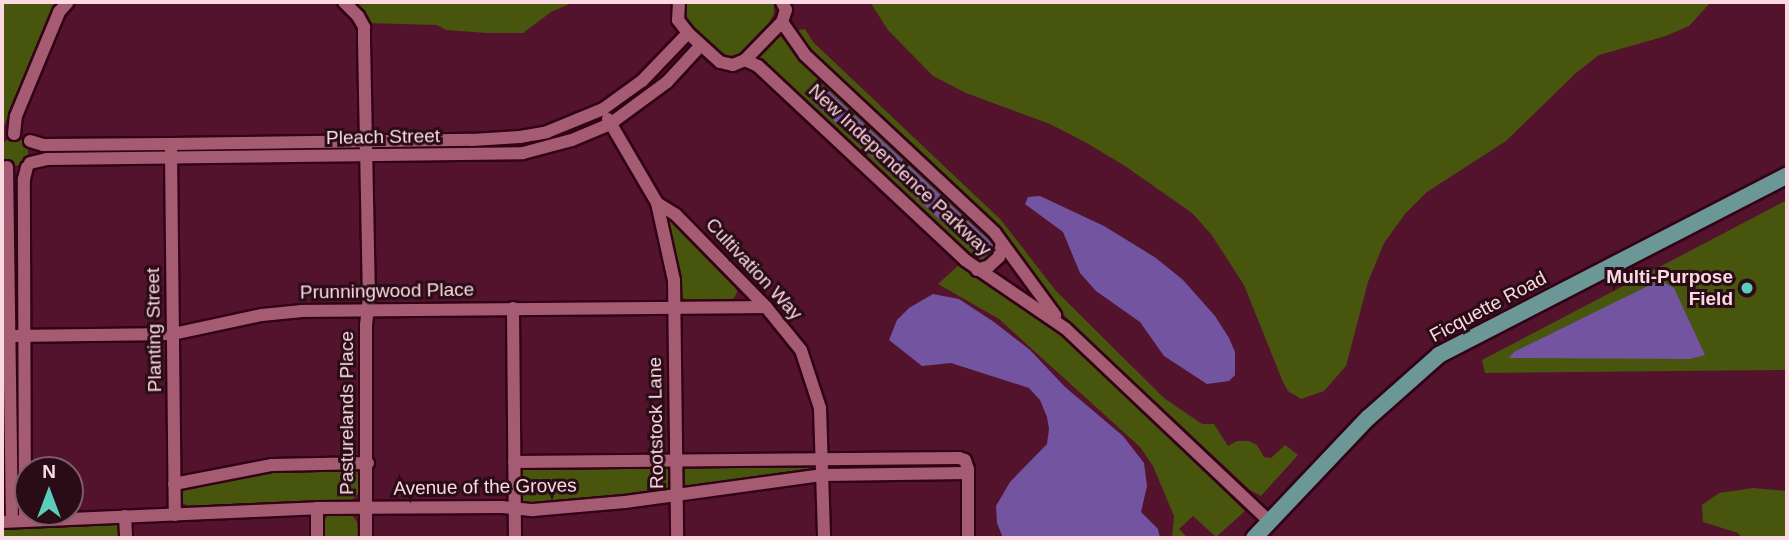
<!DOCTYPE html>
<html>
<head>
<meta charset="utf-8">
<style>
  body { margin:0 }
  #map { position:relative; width:1789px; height:540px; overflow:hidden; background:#54132d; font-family:Arial,sans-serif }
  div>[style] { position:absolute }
  .green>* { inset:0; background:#47550d }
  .round { border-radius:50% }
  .water>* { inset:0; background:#7354a1; transform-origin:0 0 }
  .roads { filter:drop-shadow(2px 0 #320216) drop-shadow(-2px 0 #320216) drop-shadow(0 2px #320216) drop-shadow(0 -2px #320216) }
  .minor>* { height:12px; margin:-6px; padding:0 6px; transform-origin:6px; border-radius:6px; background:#a55c73 }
  .major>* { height:16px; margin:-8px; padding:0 8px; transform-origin:8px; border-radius:8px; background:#6b9896 }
  .dots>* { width:19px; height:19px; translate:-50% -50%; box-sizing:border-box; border:4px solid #290c16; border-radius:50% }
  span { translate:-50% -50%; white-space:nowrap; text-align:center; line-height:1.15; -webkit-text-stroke:6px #290c16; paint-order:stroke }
  .street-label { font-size:19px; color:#fbd9e1 }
  .poi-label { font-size:19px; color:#fbd9e1; font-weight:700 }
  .right { translate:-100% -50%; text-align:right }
  .frame { position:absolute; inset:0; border:4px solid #fbd9e1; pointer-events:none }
  .north { position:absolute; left:14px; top:456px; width:70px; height:70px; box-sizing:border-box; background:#290c16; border:2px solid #7d5e67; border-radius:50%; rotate:0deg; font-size:19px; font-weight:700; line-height:28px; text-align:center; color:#fbd9e1 }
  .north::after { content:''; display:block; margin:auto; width:24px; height:32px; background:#5bcebb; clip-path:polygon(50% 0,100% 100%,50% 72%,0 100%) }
</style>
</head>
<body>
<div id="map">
  <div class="green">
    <div style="clip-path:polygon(2px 2px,59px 2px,53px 7px,2px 131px)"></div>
    <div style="clip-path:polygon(352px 2px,574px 2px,551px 12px,523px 33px,487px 33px,446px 30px,437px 25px,366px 23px)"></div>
    <div style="clip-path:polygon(686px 2px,774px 2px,774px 14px,763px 33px,742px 53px,730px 56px,721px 53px,686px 22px)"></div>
    <div style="clip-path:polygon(870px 2px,1711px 2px,1689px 26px,1666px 36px,1599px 55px,1576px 73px,1506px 141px,1427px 192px,1405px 214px,1384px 243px,1368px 282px,1346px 366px,1324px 391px,1301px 399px,1288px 391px,1283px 382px,1244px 285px,1211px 234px,1192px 213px,1125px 166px,1085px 142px,1050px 124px,966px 93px,933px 76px,888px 30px)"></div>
    <div style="clip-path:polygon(805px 29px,813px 42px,1001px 220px,1056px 291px,1164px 398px,1202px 424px,1214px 424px,1228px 446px,1237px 441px,1249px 441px,1257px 445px,1264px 457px,1271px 458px,1285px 445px,1298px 455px,1261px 496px,1250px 490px,1072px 324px,1030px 275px,998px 228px,811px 52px,803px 49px,792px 31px)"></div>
    <div style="clip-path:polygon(778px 34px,994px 240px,995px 255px,979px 266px,757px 56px)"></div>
    <div class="round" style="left:0;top:138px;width:28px;height:28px"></div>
    <div style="clip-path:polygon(1787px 200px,1787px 370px,1485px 373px,1482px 360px)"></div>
    <div style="clip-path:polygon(670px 219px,736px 283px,737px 292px,734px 298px,725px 301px,688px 301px,680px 296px,666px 223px)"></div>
    <div style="clip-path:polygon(959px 265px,1060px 332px,1245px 511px,1216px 537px,1193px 516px,1179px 529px,1188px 538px,1172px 538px,1174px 516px,1153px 466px,1140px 447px,999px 319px,938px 284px)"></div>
    <div style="clip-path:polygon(814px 464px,816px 470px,689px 489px,681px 482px,684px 466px)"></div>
    <div style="clip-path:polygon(354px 466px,359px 474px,358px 494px,350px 502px,193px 509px,181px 502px,180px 492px,186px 487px,261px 469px)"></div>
    <div style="clip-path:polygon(523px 467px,668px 467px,671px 482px,664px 493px,536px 506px,525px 504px,519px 496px,519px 474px)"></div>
    <div style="clip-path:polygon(1753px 488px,1787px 491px,1787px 538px,1742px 538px,1738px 533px,1703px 522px,1702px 505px,1719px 493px)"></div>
    <div style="clip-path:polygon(329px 514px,352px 515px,357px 522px,358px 538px,322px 538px,323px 521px)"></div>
    <div style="clip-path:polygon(110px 521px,117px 524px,120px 538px,2px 538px,3px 527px,101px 525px)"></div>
  </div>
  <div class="water">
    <div style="left:823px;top:86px;width:234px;height:18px;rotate:43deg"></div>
    <div style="clip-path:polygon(1040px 196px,1104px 226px,1156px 258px,1183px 280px,1215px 316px,1229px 338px,1235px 352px,1235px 375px,1229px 381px,1207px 384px,1164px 356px,1140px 322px,1096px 291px,1080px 273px,1063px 232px,1025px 204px,1028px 197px)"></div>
    <div style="clip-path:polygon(1660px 280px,1674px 288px,1705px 355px,1690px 359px,1509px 358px,1514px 352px)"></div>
    <div style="clip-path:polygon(933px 294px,959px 299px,994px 322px,1030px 350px,1065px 387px,1123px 436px,1144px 463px,1147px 486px,1141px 512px,1158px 529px,1160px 538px,1003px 538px,997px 523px,996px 506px,1010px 482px,1047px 444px,1049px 429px,1047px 417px,1040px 400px,1029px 388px,951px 363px,922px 366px,889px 340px,897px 320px,909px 308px)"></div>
  </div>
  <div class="roads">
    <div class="minor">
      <div style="left:344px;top:2px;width:20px;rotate:45deg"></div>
      <div style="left:358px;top:16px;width:13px;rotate:61deg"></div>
      <div style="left:364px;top:27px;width:14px;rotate:90deg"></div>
      <div style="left:364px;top:41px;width:256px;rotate:88.9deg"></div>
      <div style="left:369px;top:297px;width:27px;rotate:96deg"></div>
      <div style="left:366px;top:324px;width:214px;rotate:90deg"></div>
      <div style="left:679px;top:2px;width:18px;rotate:93deg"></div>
      <div style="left:678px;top:20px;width:16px;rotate:52deg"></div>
      <div style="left:688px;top:33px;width:43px;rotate:42.2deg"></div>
      <div style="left:720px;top:62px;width:13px;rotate:13deg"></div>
      <div style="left:733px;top:65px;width:13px;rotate:-23deg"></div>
      <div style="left:745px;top:60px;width:53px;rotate:-45.8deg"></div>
      <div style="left:782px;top:22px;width:13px;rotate:-72deg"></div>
      <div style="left:786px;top:10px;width:9px;rotate:-117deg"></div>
      <div style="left:782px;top:22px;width:40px;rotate:55.1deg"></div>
      <div style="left:805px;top:55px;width:260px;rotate:43.1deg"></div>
      <div style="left:995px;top:233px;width:102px;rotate:53.8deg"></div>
      <div style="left:745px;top:60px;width:14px;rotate:25deg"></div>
      <div style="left:758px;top:66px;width:284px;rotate:43.1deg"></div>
      <div style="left:965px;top:260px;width:122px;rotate:34.3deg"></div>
      <div style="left:1066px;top:329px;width:281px;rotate:43.4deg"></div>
      <div style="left:608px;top:119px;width:97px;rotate:59.7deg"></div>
      <div style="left:657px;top:203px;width:22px;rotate:32deg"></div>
      <div style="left:676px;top:215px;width:129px;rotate:45.6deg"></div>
      <div style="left:766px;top:307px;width:55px;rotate:50.9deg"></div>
      <div style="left:801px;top:350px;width:61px;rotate:71.9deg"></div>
      <div style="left:820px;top:408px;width:130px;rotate:88.2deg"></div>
      <div style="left:14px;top:134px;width:18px;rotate:-84deg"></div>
      <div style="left:16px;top:116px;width:113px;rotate:-67.5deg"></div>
      <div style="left:59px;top:12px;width:13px;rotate:-48deg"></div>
      <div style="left:30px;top:141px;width:14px;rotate:17deg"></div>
      <div style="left:43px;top:145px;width:128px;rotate:-0.4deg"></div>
      <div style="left:171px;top:144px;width:301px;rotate:-0.8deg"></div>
      <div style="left:472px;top:140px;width:48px;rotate:-3.6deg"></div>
      <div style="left:520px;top:137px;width:27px;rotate:-10deg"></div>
      <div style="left:547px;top:132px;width:61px;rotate:-22.3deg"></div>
      <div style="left:603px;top:109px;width:48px;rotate:-35.7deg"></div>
      <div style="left:642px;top:81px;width:66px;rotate:-46.2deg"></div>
      <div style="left:171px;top:151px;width:364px;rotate:89.4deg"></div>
      <div style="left:30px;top:163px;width:17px;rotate:-13deg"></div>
      <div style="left:47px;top:159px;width:476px;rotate:-0.7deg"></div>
      <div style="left:523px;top:153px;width:51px;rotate:-14.9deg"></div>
      <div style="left:572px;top:140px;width:41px;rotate:-22.8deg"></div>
      <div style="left:610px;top:124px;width:71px;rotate:-36.4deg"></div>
      <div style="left:667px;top:82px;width:50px;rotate:-47.4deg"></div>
      <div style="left:7px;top:167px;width:354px;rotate:89.2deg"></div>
      <div style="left:657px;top:203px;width:79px;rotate:77.6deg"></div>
      <div style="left:674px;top:280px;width:258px;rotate:89.3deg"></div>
      <div style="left:977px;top:270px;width:13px;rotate:-18deg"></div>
      <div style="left:989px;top:266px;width:13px;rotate:-42deg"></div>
      <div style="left:999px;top:257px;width:14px;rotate:-78deg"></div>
      <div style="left:513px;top:308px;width:230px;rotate:89.5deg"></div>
      <div style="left:11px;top:336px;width:162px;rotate:-0.7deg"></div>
      <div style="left:173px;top:334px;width:91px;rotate:-12.1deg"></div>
      <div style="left:262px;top:315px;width:40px;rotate:-5.7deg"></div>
      <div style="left:302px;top:311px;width:464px;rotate:-0.5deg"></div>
      <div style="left:514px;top:462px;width:445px;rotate:-0.5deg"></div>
      <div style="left:959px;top:458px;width:6px;rotate:18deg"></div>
      <div style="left:965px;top:460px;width:9px;rotate:72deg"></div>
      <div style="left:968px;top:469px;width:69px;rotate:90deg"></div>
      <div style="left:174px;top:484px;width:100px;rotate:-11deg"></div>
      <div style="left:272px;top:465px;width:96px;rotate:-1.2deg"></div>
      <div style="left:317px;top:508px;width:30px;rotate:90deg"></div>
      <div style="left:125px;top:516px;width:22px;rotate:87deg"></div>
      <div style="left:25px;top:519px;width:340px;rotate:-90.2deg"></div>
      <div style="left:24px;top:179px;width:12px;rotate:-76deg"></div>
      <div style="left:2px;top:522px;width:315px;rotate:-2.5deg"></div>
      <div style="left:317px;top:508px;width:185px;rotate:-0.3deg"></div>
      <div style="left:502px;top:507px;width:31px;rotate:6deg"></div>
      <div style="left:533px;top:510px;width:92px;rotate:-5deg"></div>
      <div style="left:625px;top:502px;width:200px;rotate:-7.8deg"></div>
      <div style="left:823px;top:475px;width:145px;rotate:-0.8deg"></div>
    </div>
    <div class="major">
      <div style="left:1254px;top:538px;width:166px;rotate:-46.5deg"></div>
      <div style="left:1368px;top:418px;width:95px;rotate:-41.6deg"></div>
      <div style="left:1439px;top:355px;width:392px;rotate:-27.3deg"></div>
    </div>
  </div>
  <div class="dots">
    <div style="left:1747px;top:288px;background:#5bcebb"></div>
  </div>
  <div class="street-label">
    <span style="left:383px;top:137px;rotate:-1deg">Pleach Street</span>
    <span style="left:900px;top:170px;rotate:43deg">New Independence Parkway</span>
    <span style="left:754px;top:269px;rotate:47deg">Cultivation Way</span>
    <span style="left:387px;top:291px;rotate:-1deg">Prunningwood Place</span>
    <span style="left:1488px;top:307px;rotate:-28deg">Ficquette Road</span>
    <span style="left:154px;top:330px;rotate:-91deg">Planting Street</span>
    <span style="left:347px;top:413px;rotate:-90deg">Pasturelands Place</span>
    <span style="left:656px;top:423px;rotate:-91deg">Rootstock Lane</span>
    <span style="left:485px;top:487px;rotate:-1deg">Avenue of the Groves</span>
  </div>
  <div class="poi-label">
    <span class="right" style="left:1733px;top:288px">Multi-Purpose<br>Field</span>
  </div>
  <div class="frame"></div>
  <div class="north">N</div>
</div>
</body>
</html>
